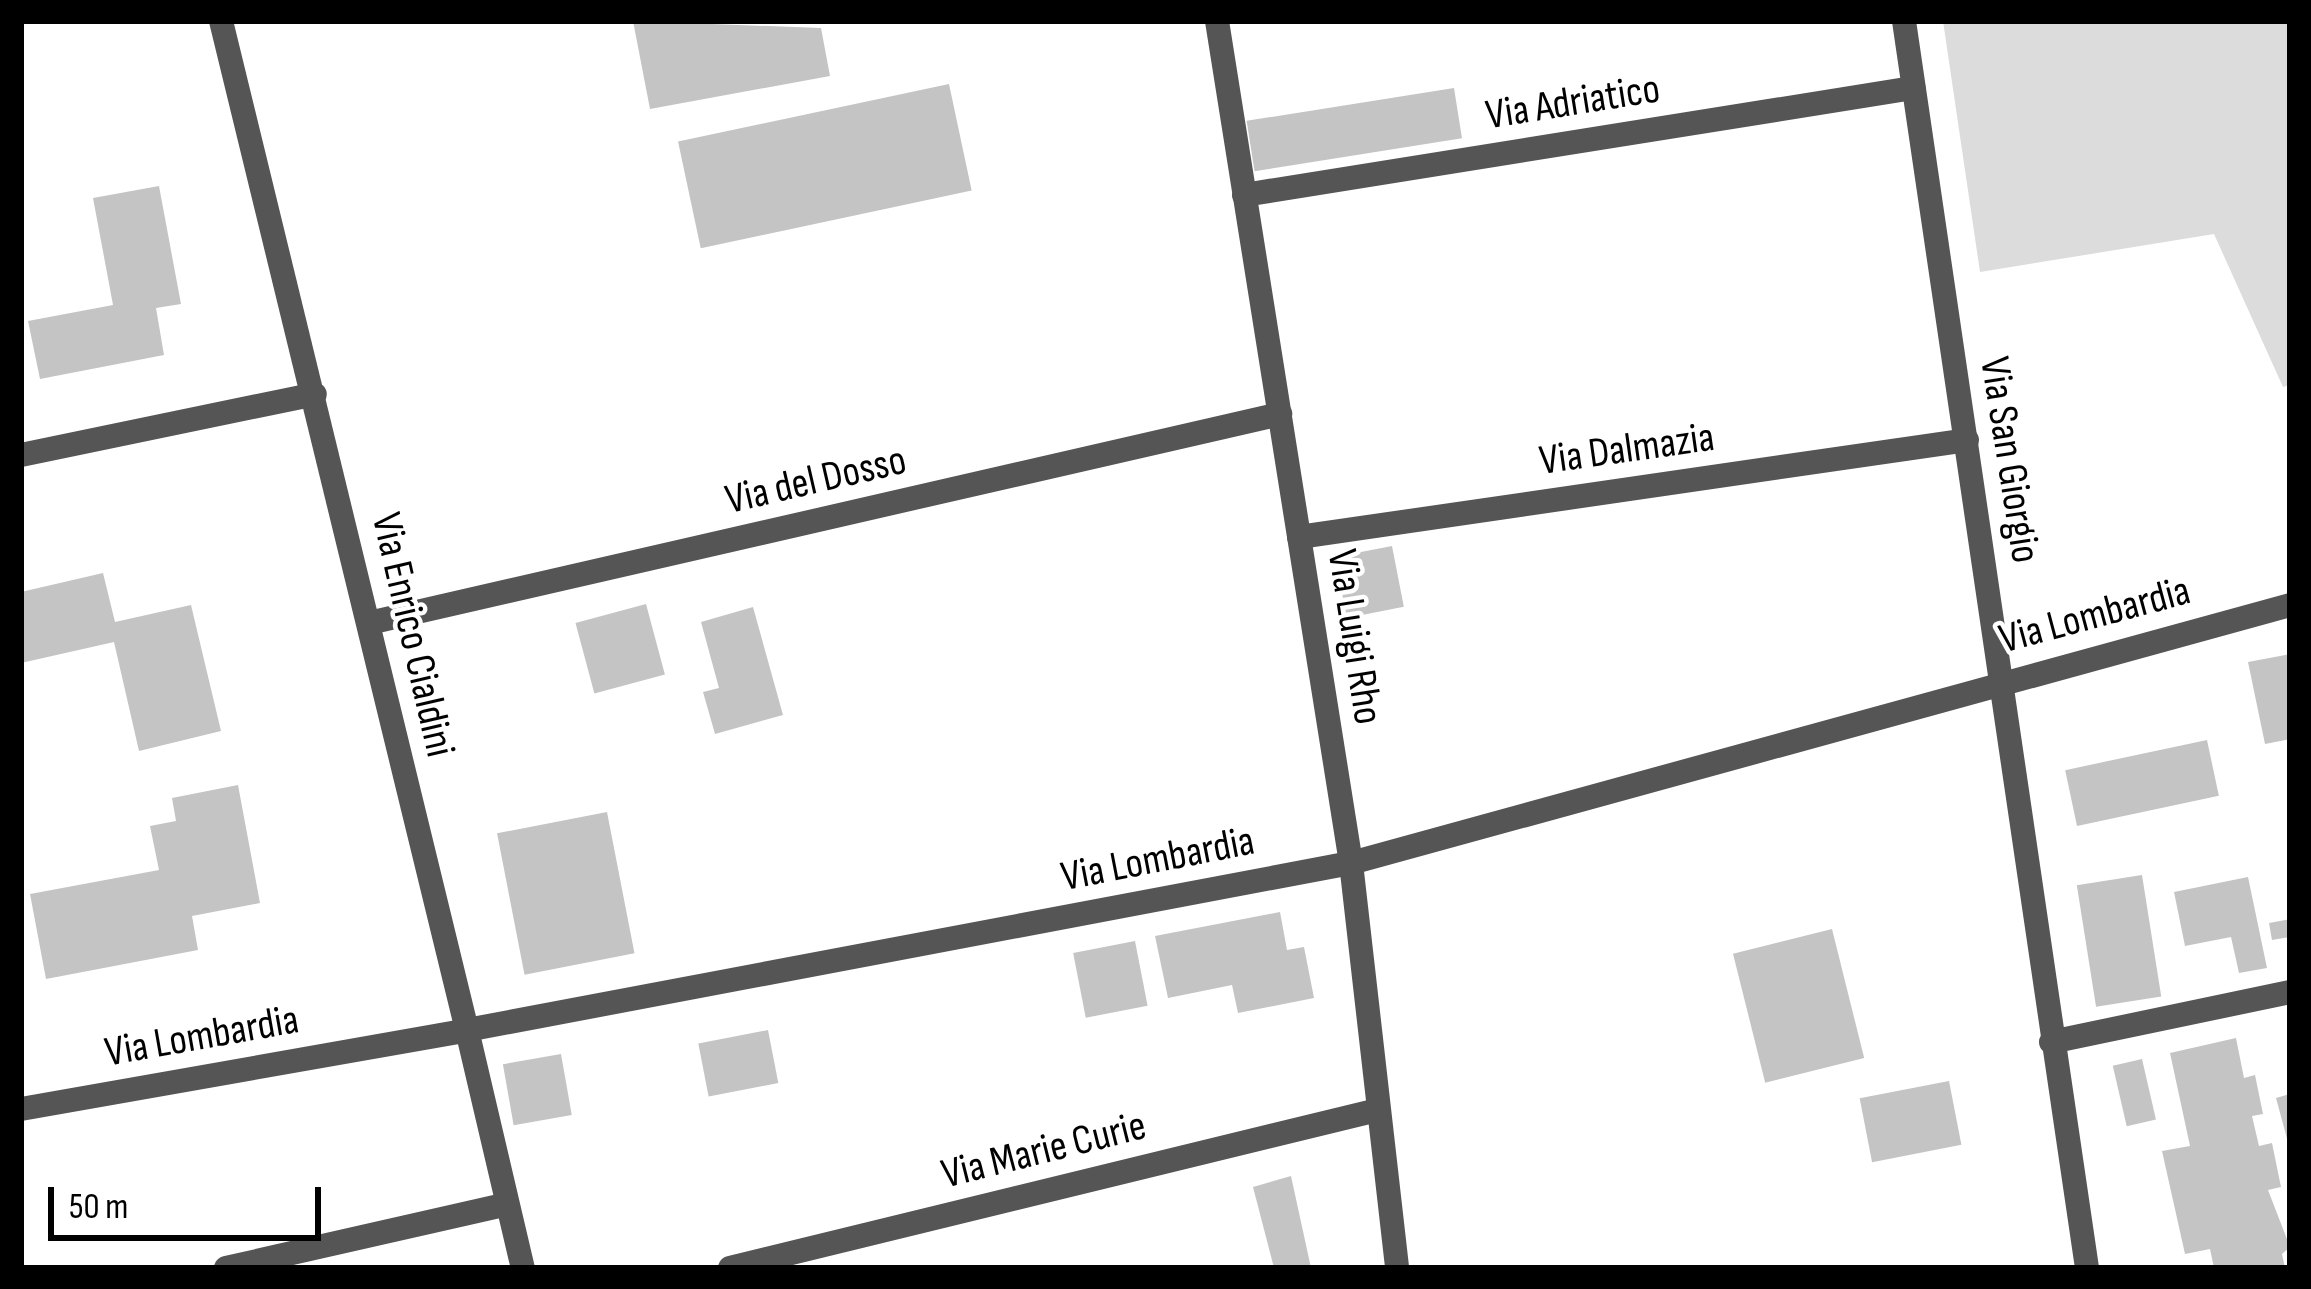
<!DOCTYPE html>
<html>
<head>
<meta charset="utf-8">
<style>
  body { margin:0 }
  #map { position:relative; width:2311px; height:1289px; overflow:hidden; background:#fff; font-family:"Sofia Sans Condensed",sans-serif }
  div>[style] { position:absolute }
  .green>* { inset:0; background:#dcdcdc }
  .building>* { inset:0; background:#c4c4c4; transform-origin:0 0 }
  .minor>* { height:24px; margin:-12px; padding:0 12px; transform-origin:12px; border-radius:12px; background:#555 }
  .tertiary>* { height:24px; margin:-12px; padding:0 12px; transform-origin:12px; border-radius:12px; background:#555 }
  span { translate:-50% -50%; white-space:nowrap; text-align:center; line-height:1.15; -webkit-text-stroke:9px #fff; paint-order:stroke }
  .street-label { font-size:42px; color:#000 }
  .frame { position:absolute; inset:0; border:24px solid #000; pointer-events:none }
  .scale { position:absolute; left:48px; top:1187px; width:273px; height:54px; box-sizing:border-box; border:6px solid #000; border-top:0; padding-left:15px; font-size:36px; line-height:42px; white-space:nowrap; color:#000; -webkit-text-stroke:9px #fff; paint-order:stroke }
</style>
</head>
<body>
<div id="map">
  <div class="green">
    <div style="clip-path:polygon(1943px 21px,2290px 21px,2290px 385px,2283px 387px,2214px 234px,1980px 272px)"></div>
  </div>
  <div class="building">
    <div style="clip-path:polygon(633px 21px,821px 28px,830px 76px,650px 109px)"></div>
    <div style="left:949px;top:84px;width:109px;height:277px;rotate:78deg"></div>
    <div style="left:1454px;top:88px;width:51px;height:210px;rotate:81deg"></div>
    <div style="clip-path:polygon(159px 186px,181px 304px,156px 308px,164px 355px,40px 379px,28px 321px,113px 305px,93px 198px)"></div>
    <div style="left:1392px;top:546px;width:62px;height:58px;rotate:79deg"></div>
    <div style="clip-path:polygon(103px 573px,115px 622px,191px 605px,221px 731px,139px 751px,114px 642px,21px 663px,21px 592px)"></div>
    <div style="left:646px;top:604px;width:73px;height:73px;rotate:75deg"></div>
    <div style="clip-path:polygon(753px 607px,783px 715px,715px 734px,703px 692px,719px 688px,701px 622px)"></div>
    <div style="clip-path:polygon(2290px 654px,2290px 739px,2265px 744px,2248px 662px)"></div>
    <div style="left:2207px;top:740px;width:57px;height:145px;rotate:78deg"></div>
    <div style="clip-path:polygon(238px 785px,260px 903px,192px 916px,198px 950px,46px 979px,30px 894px,159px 870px,150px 826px,176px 821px,172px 798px)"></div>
    <div style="left:607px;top:812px;width:144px;height:112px;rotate:79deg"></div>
    <div style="left:2142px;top:875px;width:123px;height:66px;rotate:81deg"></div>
    <div style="clip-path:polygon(2248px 877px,2267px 968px,2239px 973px,2231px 937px,2185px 946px,2174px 892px)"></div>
    <div style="clip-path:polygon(1280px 912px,1287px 950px,1304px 947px,1314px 998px,1238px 1013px,1232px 985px,1168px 998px,1155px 936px)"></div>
    <div style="clip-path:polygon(2290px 919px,2290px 937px,2272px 940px,2269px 923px)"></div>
    <div style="left:1832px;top:929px;width:133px;height:102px;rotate:76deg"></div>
    <div style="left:1135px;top:941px;width:66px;height:63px;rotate:79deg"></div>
    <div style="left:768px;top:1030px;width:54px;height:71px;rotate:79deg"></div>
    <div style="clip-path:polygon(2236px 1038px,2244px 1078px,2255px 1075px,2263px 1114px,2252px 1116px,2259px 1146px,2272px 1143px,2281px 1187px,2268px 1190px,2290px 1247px,2282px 1254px,2285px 1268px,2214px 1268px,2210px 1249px,2185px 1254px,2162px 1151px,2190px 1146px,2170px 1053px)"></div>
    <div style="left:561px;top:1054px;width:62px;height:59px;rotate:80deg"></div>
    <div style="left:2142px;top:1059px;width:62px;height:30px;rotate:77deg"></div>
    <div style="left:1949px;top:1081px;width:65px;height:91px;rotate:79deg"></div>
    <div style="clip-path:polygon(2290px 1094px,2290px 1145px,2289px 1146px,2276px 1098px)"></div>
    <div style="clip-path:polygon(1291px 1176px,1311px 1268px,1274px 1268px,1253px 1187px)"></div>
  </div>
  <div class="minor">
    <div style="left:1217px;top:21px;width:853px;rotate:80.96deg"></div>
    <div style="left:1351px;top:863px;width:408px;rotate:83.5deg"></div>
    <div style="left:1904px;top:21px;width:1260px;rotate:81.65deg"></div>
    <div style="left:1244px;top:195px;width:678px;rotate:-9.09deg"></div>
    <div style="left:21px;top:455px;width:300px;rotate:-11.7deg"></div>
    <div style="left:1299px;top:537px;width:675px;rotate:-8.26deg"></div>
    <div style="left:369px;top:623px;width:935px;rotate:-12.92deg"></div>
    <div style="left:2051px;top:1042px;width:244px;rotate:-11.8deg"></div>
    <div style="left:21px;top:1109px;width:453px;rotate:-10deg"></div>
    <div style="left:467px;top:1030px;width:244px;rotate:76.8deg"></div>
    <div style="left:226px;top:1268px;width:288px;rotate:-12.8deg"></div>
    <div style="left:730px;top:1268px;width:666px;rotate:-13.72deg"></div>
  </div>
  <div class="tertiary">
    <div style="left:221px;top:21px;width:1039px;rotate:76.3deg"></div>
    <div style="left:467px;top:1030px;width:900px;rotate:-10.7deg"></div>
    <div style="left:1351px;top:863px;width:974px;rotate:-15.36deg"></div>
  </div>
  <div class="street-label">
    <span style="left:1573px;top:103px;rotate:-9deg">Via Adriatico</span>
    <span style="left:1627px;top:450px;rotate:-8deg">Via Dalmazia</span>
    <span style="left:2009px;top:460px;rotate:81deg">Via San Giorgio</span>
    <span style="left:816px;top:481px;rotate:-13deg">Via del Dosso</span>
    <span style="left:2095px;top:616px;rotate:-15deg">Via Lombardia</span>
    <span style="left:412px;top:635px;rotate:77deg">Via Enrico Cialdini</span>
    <span style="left:1354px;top:637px;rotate:81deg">Via Luigi Rho</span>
    <span style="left:1158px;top:860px;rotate:-11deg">Via Lombardia</span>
    <span style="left:202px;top:1037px;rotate:-10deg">Via Lombardia</span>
    <span style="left:1044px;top:1151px;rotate:-14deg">Via Marie Curie</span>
  </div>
  <div class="frame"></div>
  <div class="scale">50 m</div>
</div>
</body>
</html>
